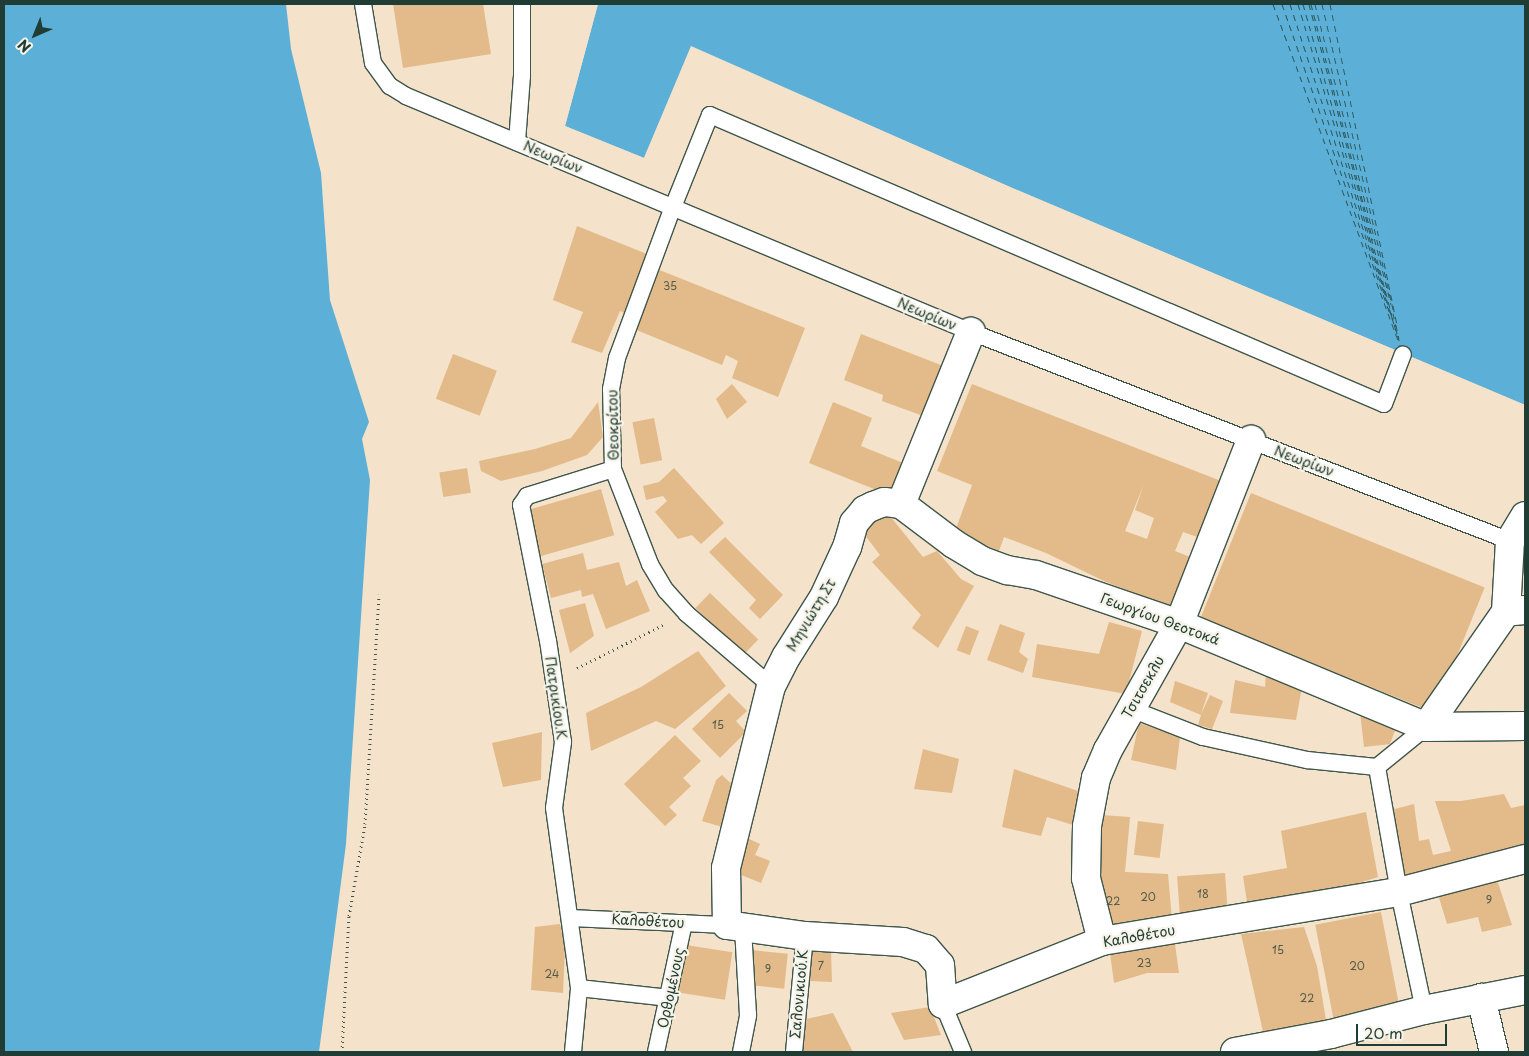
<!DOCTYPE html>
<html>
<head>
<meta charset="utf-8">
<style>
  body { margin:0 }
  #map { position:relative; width:1529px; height:1056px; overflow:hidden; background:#f4e2ca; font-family:"Playpen Sans",sans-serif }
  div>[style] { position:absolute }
  .water>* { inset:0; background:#5cb0d8 }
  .pier>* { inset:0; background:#f4e2ca }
  .ferry>* { height:1px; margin-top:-0.5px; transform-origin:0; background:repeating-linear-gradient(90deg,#2e5a5d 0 6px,transparent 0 11px) }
  .building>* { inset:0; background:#e3ba89; transform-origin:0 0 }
  .path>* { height:3px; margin-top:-1.5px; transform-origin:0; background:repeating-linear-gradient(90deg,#3f564a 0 1px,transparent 0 5px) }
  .roads { filter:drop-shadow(1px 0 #3f564a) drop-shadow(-1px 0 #3f564a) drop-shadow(0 1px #3f564a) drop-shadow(0 -1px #3f564a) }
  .lane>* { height:16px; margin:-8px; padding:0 8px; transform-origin:8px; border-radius:8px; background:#fff }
  .street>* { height:28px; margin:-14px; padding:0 14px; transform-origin:14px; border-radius:14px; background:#fff }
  span { translate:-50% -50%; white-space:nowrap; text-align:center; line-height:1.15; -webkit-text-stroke:4.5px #f7f3e8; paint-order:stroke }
  .number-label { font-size:11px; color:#505c49 }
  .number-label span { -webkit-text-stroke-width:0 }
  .street-label { font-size:14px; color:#1f3d34 }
  .frame { position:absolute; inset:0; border:5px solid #1f3d34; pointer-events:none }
  .north { position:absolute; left:10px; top:10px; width:50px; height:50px; -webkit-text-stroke:4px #f7f3e8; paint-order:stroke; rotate:224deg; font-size:14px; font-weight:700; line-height:20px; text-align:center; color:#1f3d34 }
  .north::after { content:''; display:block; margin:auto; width:18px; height:22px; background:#1f3d34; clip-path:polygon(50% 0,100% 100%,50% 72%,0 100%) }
  .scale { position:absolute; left:1356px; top:1024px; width:91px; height:22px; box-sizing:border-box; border:2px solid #1f3d34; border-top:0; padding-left:6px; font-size:15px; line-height:18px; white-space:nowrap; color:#1f3d34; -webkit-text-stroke:4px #f7f3e8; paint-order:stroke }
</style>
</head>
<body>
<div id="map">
  <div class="water">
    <div style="clip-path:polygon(4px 4px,286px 4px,291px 49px,321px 173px,330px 300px,369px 422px,362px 439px,370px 480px,346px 844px,319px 1052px,4px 1052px)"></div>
    <div style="clip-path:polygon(598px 4px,1525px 4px,1525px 405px,1010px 187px,691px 47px,644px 158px,565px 126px)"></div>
  </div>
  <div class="pier">
    <div style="clip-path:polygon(596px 4px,598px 4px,565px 126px,644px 158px,691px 46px,1010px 187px,1525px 405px,1525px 408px,1009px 189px,692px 50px,645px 160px,564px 128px,562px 125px)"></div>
  </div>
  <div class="ferry">
    <div style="left:1273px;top:4px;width:365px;rotate:69.6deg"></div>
    <div style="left:1282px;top:4px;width:329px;rotate:70.8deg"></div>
    <div style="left:1290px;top:4px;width:347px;rotate:72deg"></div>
    <div style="left:1298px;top:4px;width:324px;rotate:73.3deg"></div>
    <div style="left:1303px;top:4px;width:306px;rotate:74.1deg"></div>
    <div style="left:1309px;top:4px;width:322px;rotate:75.1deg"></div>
    <div style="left:1311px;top:4px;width:244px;rotate:75.3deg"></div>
    <div style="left:1315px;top:4px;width:310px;rotate:75.8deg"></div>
    <div style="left:1322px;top:4px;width:318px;rotate:76.9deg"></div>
    <div style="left:1330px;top:4px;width:329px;rotate:78.2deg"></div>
    <div style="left:1393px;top:313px;width:14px;rotate:78deg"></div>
    <div style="left:1391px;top:314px;width:31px;rotate:73deg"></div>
    <div style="left:1396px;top:325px;width:14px;rotate:78deg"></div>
  </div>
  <div class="building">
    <div style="clip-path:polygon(393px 4px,483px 4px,491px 54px,403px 68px)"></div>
    <div style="clip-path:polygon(577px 226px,647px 254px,624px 313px,620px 311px,602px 353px,571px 342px,583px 312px,553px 300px)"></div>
    <div style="clip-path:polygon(657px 269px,805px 328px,778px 397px,732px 378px,738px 361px,726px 355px,722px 365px,634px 329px)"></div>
    <div style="clip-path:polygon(861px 334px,946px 367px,926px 417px,882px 401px,883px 395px,844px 380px)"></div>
    <div style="left:453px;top:354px;width:47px;height:48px;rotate:21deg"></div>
    <div style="clip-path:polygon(732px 384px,747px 402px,727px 419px,716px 399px)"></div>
    <div style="clip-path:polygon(evenodd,972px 384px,1221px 481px,1200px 538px,1183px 532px,1175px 551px,1190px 557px,1171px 607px,1106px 582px,1046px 553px,1004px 537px,999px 551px,954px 534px,972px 485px,937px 471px,972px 384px,1144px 484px,1135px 510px,1154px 518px,1147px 539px,1125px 531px,1144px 484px)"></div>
    <div style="clip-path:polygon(598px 402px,603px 437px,587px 455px,542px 471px,501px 481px,481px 471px,479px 461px,535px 449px,571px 438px)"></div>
    <div style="clip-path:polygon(833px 402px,872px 418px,861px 446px,903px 463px,889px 495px,809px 463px)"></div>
    <div style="left:654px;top:418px;width:43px;height:22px;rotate:79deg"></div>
    <div style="left:467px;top:468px;width:25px;height:28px;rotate:81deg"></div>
    <div style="clip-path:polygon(674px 468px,724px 523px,701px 544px,692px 535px,678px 539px,655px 512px,667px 501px,663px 496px,646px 500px,643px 486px,659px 482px)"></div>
    <div style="left:601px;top:489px;width:48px;height:77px;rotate:74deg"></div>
    <div style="left:1251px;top:493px;width:252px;height:135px;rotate:22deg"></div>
    <div style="clip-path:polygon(886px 511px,923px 557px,937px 551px,961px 579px,974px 586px,938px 648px,912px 628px,921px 615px,872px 562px,880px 555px,861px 530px)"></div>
    <div style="clip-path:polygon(725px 537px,783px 595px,760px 619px,749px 608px,756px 600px,709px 552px)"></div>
    <div style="clip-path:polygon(583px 553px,587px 570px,619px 562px,626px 586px,637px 580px,650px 611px,606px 629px,593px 594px,582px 597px,581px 590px,551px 598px,542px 564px)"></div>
    <div style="left:710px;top:593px;width:67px;height:21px;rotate:44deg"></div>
    <div style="clip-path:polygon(585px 603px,594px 636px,570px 653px,559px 610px)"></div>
    <div style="clip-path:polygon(1109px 622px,1142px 631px,1126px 694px,1032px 677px,1037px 644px,1099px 654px)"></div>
    <div style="clip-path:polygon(1000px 624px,1025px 633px,1019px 652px,1028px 659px,1023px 673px,987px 660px)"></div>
    <div style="left:966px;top:626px;width:14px;height:26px;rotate:21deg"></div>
    <div style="clip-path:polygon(698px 651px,726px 686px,675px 729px,656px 721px,591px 751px,586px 713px,641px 687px)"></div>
    <div style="clip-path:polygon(1266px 673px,1302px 687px,1296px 720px,1230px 713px,1235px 680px,1265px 687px)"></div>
    <div style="clip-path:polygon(1175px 681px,1208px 693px,1201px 714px,1210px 695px,1223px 701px,1212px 729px,1198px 725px,1201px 715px,1170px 702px)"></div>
    <div style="clip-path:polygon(729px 693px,747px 711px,736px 721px,746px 732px,720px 758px,692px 729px)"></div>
    <div style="clip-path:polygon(1360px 712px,1397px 725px,1390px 744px,1364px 747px)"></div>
    <div style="clip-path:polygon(1139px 723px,1180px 737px,1176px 770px,1131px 760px)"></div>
    <div style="clip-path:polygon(542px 732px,541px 780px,503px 787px,492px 743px)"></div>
    <div style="clip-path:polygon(675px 735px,701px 761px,683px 778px,691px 786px,669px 807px,677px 815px,665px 826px,624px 784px)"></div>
    <div style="clip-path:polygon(923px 749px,959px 759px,952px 793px,914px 789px)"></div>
    <div style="clip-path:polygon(1014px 769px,1081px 792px,1073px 825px,1047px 817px,1041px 836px,1002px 827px)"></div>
    <div style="clip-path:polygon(722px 775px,738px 790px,729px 829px,702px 821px,716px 780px)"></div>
    <div style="clip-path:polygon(1504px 794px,1511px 808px,1525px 805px,1525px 849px,1405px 879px,1391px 810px,1414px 804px,1419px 841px,1429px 839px,1433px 855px,1451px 851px,1435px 801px,1461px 801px)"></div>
    <div style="clip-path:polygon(1366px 812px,1378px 877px,1346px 887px,1247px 902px,1243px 876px,1287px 868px,1281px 831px)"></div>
    <div style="clip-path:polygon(1101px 815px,1130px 817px,1125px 872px,1168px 874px,1172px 920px,1107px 931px,1093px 873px)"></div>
    <div style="left:1138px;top:821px;width:26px;height:34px;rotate:7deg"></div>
    <div style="clip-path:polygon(747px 838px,760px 844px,755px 855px,770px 861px,761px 883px,734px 872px)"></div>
    <div style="left:1225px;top:873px;width:39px;height:48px;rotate:86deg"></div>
    <div style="clip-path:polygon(1496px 877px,1512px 925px,1482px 932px,1478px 917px,1447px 924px,1437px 891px)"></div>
    <div style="left:1381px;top:912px;width:97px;height:67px;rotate:79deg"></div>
    <div style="clip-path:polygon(560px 924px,565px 947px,563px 993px,531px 990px,535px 927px)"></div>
    <div style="clip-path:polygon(1304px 927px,1317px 966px,1327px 1026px,1264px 1036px,1241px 934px)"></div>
    <div style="clip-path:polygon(1149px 944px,1175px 944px,1179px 973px,1147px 973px,1114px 983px,1110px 953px)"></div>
    <div style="left:686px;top:945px;width:47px;height:48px;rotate:9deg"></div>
    <div style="clip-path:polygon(812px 949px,831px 951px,832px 982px,809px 981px)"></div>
    <div style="left:751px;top:950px;width:37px;height:35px;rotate:6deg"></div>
    <div style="clip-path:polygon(930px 1007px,941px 1035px,904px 1040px,891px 1013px)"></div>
    <div style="clip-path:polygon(833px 1013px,853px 1052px,800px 1052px,802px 1020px)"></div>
  </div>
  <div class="path">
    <div style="left:577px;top:668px;width:98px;rotate:-26.6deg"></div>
    <div style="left:342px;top:1052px;width:136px;rotate:-87.1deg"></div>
    <div style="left:349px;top:916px;width:93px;rotate:-80.1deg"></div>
    <div style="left:365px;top:824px;width:230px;rotate:-86.5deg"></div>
  </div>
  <div class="roads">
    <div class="lane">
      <div style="left:363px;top:4px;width:60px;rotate:80.4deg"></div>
      <div style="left:373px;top:63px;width:29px;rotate:54deg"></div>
      <div style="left:390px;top:86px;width:19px;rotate:32deg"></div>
      <div style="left:406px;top:96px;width:612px;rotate:22.67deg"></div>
      <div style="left:971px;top:332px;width:578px;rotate:21.19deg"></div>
      <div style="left:517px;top:142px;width:66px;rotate:-85.7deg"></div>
      <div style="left:522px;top:76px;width:72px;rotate:-90deg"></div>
      <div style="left:771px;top:686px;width:111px;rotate:-139.4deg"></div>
      <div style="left:687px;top:614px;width:31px;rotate:-132deg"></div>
      <div style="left:666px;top:591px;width:31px;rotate:-121deg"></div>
      <div style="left:650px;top:564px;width:102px;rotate:-111.3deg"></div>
      <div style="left:613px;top:469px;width:80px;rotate:-91.4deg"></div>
      <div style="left:611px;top:389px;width:32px;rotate:-79deg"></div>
      <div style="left:617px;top:358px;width:161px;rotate:-69.7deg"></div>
      <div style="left:673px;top:207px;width:99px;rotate:-68.1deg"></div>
      <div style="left:710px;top:115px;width:733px;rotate:23.21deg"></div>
      <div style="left:1384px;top:404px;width:53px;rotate:-69.2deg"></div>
      <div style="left:1131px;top:709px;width:77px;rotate:21.3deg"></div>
      <div style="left:1203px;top:737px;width:107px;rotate:12.5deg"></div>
      <div style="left:1307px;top:760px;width:70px;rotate:5.7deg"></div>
      <div style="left:570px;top:918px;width:157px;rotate:2.6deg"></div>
      <div style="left:579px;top:988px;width:91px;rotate:6.3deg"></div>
      <div style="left:943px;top:1004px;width:52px;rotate:67.4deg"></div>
      <div style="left:1424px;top:1010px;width:121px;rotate:-102deg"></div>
      <div style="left:1399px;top:892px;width:127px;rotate:-100deg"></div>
      <div style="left:1377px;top:767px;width:63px;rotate:-39.2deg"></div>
      <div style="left:573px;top:1052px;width:64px;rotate:-84.6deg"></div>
      <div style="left:579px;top:988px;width:182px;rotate:-97.9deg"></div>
      <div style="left:554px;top:808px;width:67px;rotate:-82.2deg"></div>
      <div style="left:563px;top:742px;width:102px;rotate:-98.4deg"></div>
      <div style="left:548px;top:641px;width:139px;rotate:-101.2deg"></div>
      <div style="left:521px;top:505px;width:11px;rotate:-56deg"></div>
      <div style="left:527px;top:496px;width:90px;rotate:-17.4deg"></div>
      <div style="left:656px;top:1052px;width:132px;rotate:-77.8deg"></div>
      <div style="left:741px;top:1052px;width:38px;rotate:-79deg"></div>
      <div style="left:748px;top:1015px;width:87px;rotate:-93.3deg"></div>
      <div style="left:794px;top:1052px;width:117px;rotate:-84.6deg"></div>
    </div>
    <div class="street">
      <div style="left:901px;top:504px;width:17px;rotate:-173deg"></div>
      <div style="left:884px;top:502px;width:12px;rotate:160deg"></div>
      <div style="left:873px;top:506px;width:9px;rotate:153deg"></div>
      <div style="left:865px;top:510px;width:17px;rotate:130deg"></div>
      <div style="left:854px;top:523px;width:25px;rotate:106deg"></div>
      <div style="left:847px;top:547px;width:55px;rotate:114.7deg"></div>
      <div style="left:824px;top:597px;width:71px;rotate:122.3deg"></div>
      <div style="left:786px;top:657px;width:33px;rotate:117deg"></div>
      <div style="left:771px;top:686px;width:187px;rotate:103.9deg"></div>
      <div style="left:726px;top:868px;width:57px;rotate:89deg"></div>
      <div style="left:727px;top:925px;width:79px;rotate:8deg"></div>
      <div style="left:805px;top:936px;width:98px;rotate:3.5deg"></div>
      <div style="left:903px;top:942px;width:24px;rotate:17deg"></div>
      <div style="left:926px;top:949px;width:21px;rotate:49deg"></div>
      <div style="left:940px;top:965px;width:39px;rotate:86deg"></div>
      <div style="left:943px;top:1004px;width:171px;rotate:-21.6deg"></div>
      <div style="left:1102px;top:941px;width:301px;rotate:-9.4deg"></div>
      <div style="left:1399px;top:892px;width:130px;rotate:-14.7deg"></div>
      <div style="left:901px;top:504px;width:66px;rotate:37deg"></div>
      <div style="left:954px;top:544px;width:33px;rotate:31deg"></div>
      <div style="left:982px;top:561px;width:27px;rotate:20deg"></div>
      <div style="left:1007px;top:570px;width:29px;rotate:10deg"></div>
      <div style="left:1036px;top:575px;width:151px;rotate:18.9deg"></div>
      <div style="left:1179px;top:624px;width:268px;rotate:22.6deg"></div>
      <div style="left:1426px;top:727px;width:99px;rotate:-0.6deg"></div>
      <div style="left:901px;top:504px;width:186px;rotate:-67.9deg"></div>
      <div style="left:1524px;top:610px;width:18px;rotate:174deg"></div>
      <div style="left:1506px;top:612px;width:71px;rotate:-86.8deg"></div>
      <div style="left:1510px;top:541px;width:29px;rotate:-59deg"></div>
      <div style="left:1426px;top:727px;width:140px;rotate:-55.2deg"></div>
      <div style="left:1102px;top:941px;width:65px;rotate:-104.3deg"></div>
      <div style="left:1086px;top:878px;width:52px;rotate:-88.9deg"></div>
      <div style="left:1087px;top:826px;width:49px;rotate:-79.4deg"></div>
      <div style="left:1096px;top:778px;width:30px;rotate:-67deg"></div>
      <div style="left:1108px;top:750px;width:145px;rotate:-60.6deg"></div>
      <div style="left:1179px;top:624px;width:198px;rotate:-68.6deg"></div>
      <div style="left:1481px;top:998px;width:56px;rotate:76.5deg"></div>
      <div style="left:1235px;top:1052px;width:98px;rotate:-10.6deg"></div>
      <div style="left:1331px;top:1034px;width:96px;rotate:-14.5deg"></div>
      <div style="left:1424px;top:1010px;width:103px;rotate:-11.2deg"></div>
    </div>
  </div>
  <div class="number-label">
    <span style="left:670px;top:286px">35</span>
    <span style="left:718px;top:725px">15</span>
    <span style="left:1203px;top:894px">18</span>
    <span style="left:1148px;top:897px">20</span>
    <span style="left:1489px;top:900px">9</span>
    <span style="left:1113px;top:901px">22</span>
    <span style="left:1278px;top:950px">15</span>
    <span style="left:1144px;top:963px">23</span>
    <span style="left:821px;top:966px">7</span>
    <span style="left:1357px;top:966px">20</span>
    <span style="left:768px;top:969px">9</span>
    <span style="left:552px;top:974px">24</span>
    <span style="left:1307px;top:998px">22</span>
  </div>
  <div class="street-label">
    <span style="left:553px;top:157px;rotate:23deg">Νεωρίων</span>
    <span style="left:927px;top:314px;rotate:23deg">Νεωρίων</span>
    <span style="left:613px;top:425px;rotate:-91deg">Θεοκρίτου</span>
    <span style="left:1304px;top:461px;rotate:21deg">Νεωρίων</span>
    <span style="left:811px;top:615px;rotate:-59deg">Μηνιώτη.Στ</span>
    <span style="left:1160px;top:619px;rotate:20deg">Γεωργίου Θεοτοκά</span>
    <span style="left:1143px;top:687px;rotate:-60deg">Τσιτσεκλυ</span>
    <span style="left:556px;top:698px;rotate:82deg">Πατρικίου.Κ</span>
    <span style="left:648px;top:921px;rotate:3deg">Καλοθέτου</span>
    <span style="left:1139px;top:936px;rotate:-10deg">Καλοθέτου</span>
    <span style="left:671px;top:988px;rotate:-78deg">Ορθομένους</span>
    <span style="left:799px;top:994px;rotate:-85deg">Σαλονικιού.Κ</span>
  </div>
  <div class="frame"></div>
  <div class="north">N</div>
  <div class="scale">20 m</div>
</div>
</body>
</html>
